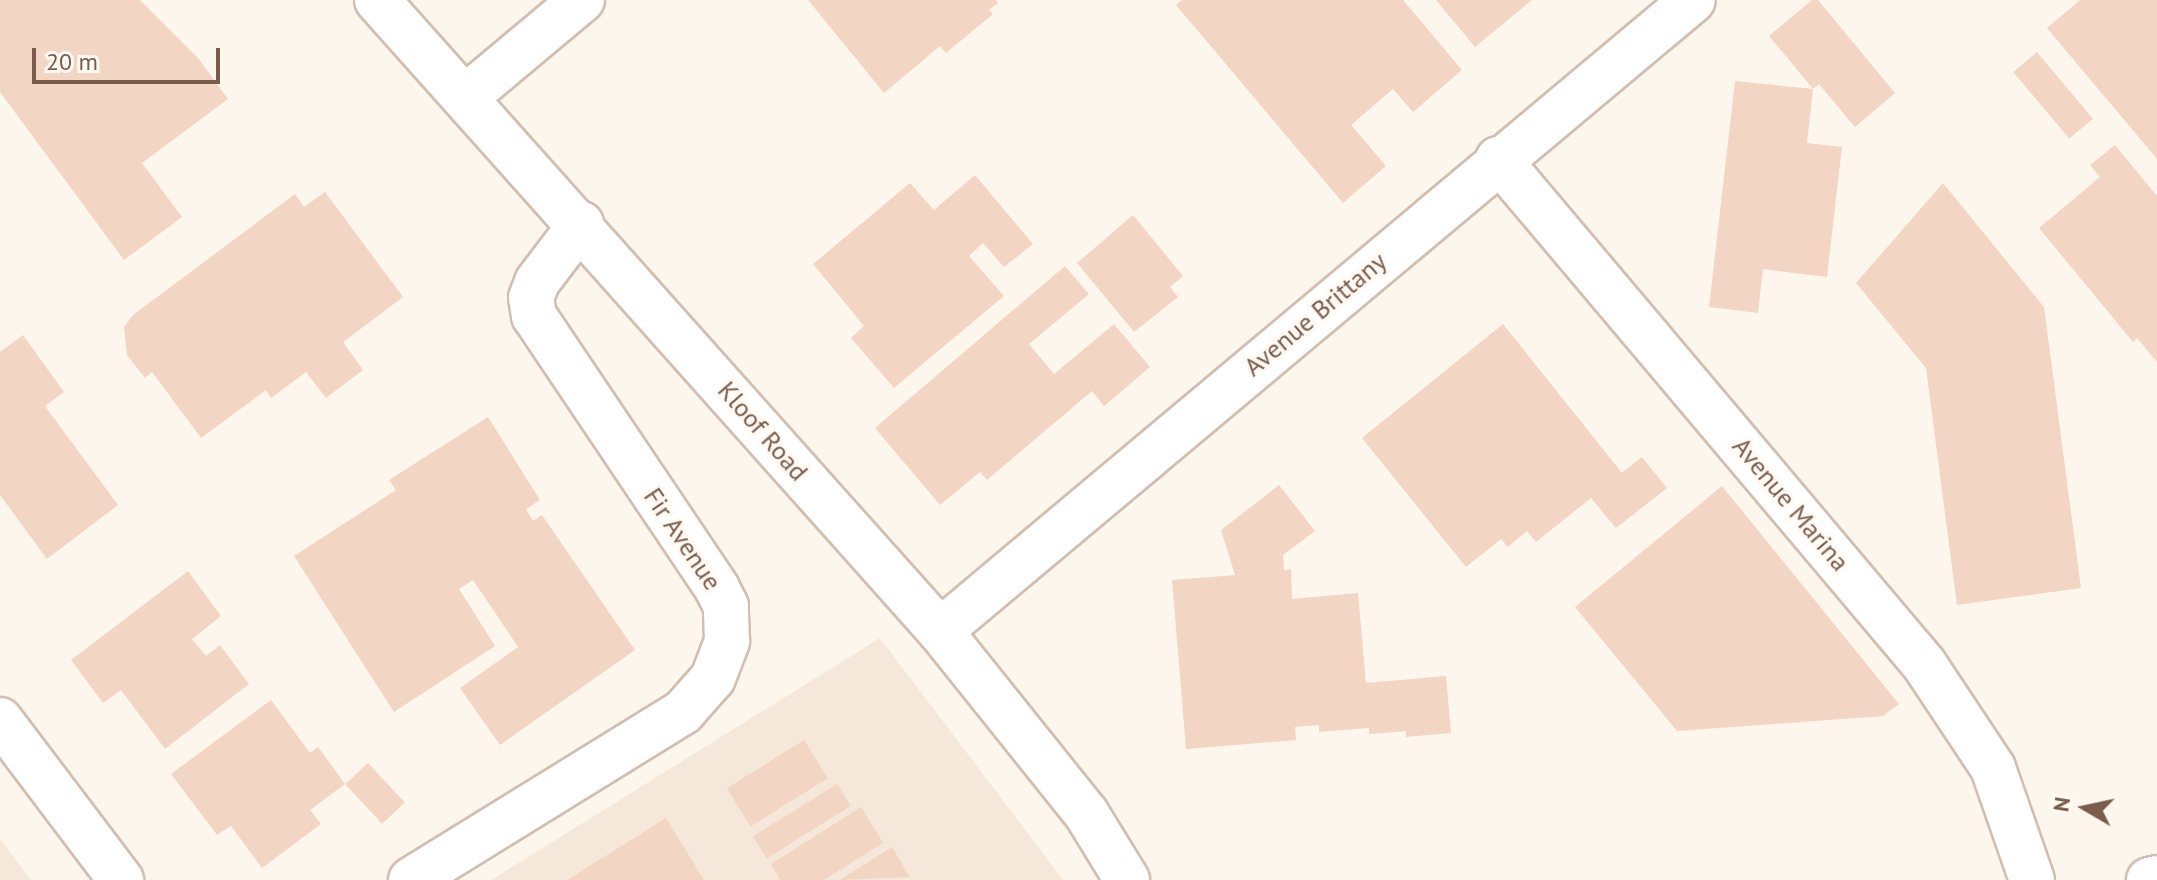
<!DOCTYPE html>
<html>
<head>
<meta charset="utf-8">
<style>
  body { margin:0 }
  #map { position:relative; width:2157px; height:880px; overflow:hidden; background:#fdf6ec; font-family:"PT Sans",sans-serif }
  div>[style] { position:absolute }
  .residential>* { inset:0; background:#f5e8da }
  .building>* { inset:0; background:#f3d5c3; transform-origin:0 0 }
  .roads { filter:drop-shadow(2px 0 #d1beb0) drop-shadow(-2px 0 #d1beb0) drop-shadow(0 2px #d1beb0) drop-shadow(0 -2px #d1beb0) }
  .minor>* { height:44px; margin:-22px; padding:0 22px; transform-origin:22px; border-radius:22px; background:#fff }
  .secondary>* { height:44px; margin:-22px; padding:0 22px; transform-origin:22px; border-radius:22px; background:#fff }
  span { translate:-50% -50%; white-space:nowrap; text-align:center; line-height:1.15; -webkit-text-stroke:7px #fffaf3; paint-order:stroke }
  .street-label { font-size:26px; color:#7a5c4d }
  .north { position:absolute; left:2045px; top:768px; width:80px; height:80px; -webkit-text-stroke:6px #fffaf3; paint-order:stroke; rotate:279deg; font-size:22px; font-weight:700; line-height:32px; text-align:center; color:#7a5c4d }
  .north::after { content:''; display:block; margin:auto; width:28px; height:36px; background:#7a5c4d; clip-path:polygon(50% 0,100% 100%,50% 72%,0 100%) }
  .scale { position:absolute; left:32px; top:48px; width:188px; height:36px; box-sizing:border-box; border:4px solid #7a5c4d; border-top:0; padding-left:10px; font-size:24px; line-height:28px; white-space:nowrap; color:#7a5c4d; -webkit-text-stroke:6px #fffaf3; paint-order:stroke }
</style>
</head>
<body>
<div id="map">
  <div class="residential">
    <div style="clip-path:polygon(880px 638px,1063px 880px,491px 880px)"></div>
    <div style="clip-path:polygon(0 839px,31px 880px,0 880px)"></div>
  </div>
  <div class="building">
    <div style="clip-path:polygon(0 0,140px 0,198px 58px,228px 99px,142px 163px,182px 217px,124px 260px,0 92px)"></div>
    <div style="clip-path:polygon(808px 0,996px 0,998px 3px,989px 10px,993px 14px,946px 53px,940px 46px,884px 93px)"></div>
    <div style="clip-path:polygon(1182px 0,1403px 0,1462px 70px,1413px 112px,1393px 89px,1351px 125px,1386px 166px,1343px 203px,1176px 5px)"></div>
    <div style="clip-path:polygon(1436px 0,1532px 0,1475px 47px)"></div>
    <div style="clip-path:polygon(1812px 0,1818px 0,1895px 93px,1855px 127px,1819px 84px,1813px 89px,1769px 36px)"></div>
    <div style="clip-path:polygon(2080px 0,2157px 0,2157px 159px,2047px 28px)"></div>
    <div style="left:2037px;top:52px;width:87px;height:31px;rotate:50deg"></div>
    <div style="clip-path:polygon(1735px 81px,1813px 89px,1807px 143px,1842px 147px,1827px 277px,1763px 269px,1758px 313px,1709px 307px)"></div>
    <div style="clip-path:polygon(2115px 145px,2157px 196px,2157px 362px,2137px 338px,2133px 342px,2039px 228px,2100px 177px,2090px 165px)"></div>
    <div style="clip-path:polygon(975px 175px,1033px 244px,1004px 267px,983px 243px,969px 256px,1004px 296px,894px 388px,851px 338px,864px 326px,813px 264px,910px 183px,934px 210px)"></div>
    <div style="clip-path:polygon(1943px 183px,2044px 307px,2081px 588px,1957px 605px,1926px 368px,1856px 283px)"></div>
    <div style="clip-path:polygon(325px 192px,403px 297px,343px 342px,363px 370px,326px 398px,306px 372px,271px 398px,266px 390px,201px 438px,152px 372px,145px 378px,127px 355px,124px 327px,133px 315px,295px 194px,304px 207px)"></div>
    <div style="clip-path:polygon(1133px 215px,1183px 276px,1170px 287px,1178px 297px,1134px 332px,1077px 263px)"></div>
    <div style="clip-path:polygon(1065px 266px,1089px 294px,1029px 344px,1054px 374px,1114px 324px,1150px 367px,1104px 406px,1092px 391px,987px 480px,980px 472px,940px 505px,875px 428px)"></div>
    <div style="clip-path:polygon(1503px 324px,1622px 473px,1642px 457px,1667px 488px,1616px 528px,1591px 498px,1536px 542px,1527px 531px,1508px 547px,1501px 539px,1466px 567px,1362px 438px)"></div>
    <div style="clip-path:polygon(23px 335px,64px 392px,45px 406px,118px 505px,47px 559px,0 495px,0 352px)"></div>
    <div style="clip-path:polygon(488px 417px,540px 500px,526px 509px,533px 521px,542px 515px,635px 650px,500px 745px,460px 688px,518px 647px,473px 580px,459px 589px,495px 646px,394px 712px,294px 556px,396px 490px,389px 480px)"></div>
    <div style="clip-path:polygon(1279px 485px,1315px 531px,1283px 555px,1284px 570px,1291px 569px,1292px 599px,1358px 593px,1366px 683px,1446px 676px,1451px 733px,1406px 737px,1406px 731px,1369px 734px,1369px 728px,1319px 732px,1319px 725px,1295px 727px,1296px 740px,1186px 749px,1172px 580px,1235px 575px,1221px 530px)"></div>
    <div style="clip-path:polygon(1722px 486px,1899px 704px,1883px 716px,1677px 731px,1575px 607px)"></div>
    <div style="clip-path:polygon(188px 571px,221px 616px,192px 639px,206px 656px,220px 645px,249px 684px,165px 749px,121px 690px,103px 703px,71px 660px)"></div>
    <div style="clip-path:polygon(271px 700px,310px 753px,318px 747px,345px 784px,310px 810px,321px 824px,262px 868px,231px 826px,217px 835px,171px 774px)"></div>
    <div style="left:804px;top:740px;width:45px;height:91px;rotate:58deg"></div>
    <div style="left:368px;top:763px;width:54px;height:31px;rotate:47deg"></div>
    <div style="left:837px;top:784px;width:26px;height:99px;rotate:58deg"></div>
    <div style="clip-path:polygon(861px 807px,883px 843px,824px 880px,780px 880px,771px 864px)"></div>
    <div style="clip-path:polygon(666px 818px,704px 880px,567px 880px)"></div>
    <div style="clip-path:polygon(892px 847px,910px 877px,840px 880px)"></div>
  </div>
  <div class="roads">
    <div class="minor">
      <div style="left:467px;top:96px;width:150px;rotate:-39.9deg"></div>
      <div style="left:1498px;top:159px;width:661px;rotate:49.85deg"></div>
      <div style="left:1924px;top:664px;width:125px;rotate:56.4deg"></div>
      <div style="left:1993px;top:768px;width:119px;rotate:70.8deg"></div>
      <div style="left:940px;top:631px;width:982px;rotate:-39.96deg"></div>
      <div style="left:0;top:720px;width:201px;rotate:52.9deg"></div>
      <div style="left:411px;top:880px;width:320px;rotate:-31.7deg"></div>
      <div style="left:683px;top:712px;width:45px;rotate:-48.6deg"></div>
      <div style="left:713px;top:678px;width:40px;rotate:-69deg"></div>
      <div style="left:727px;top:641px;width:35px;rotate:-92deg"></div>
      <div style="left:726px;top:606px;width:20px;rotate:-117deg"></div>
      <div style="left:717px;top:588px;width:328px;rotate:-123.9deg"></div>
      <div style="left:534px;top:316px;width:18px;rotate:-99deg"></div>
      <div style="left:531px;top:298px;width:17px;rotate:-69deg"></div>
      <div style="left:537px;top:282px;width:73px;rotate:-52.8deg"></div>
      <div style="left:2149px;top:880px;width:8px;rotate:-14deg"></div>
    </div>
    <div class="secondary">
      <div style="left:377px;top:0;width:846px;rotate:48.26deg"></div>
      <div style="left:940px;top:631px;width:233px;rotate:51.3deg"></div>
      <div style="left:1086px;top:813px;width:79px;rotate:58.5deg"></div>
    </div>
  </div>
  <div class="street-label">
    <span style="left:1315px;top:314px;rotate:-40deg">Avenue Brittany</span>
    <span style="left:763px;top:431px;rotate:49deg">Kloof Road</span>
    <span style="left:1791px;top:504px;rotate:50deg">Avenue Marina</span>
    <span style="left:683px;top:539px;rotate:56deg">Fir Avenue</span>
  </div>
  <div class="north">N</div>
  <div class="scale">20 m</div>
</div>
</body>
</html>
